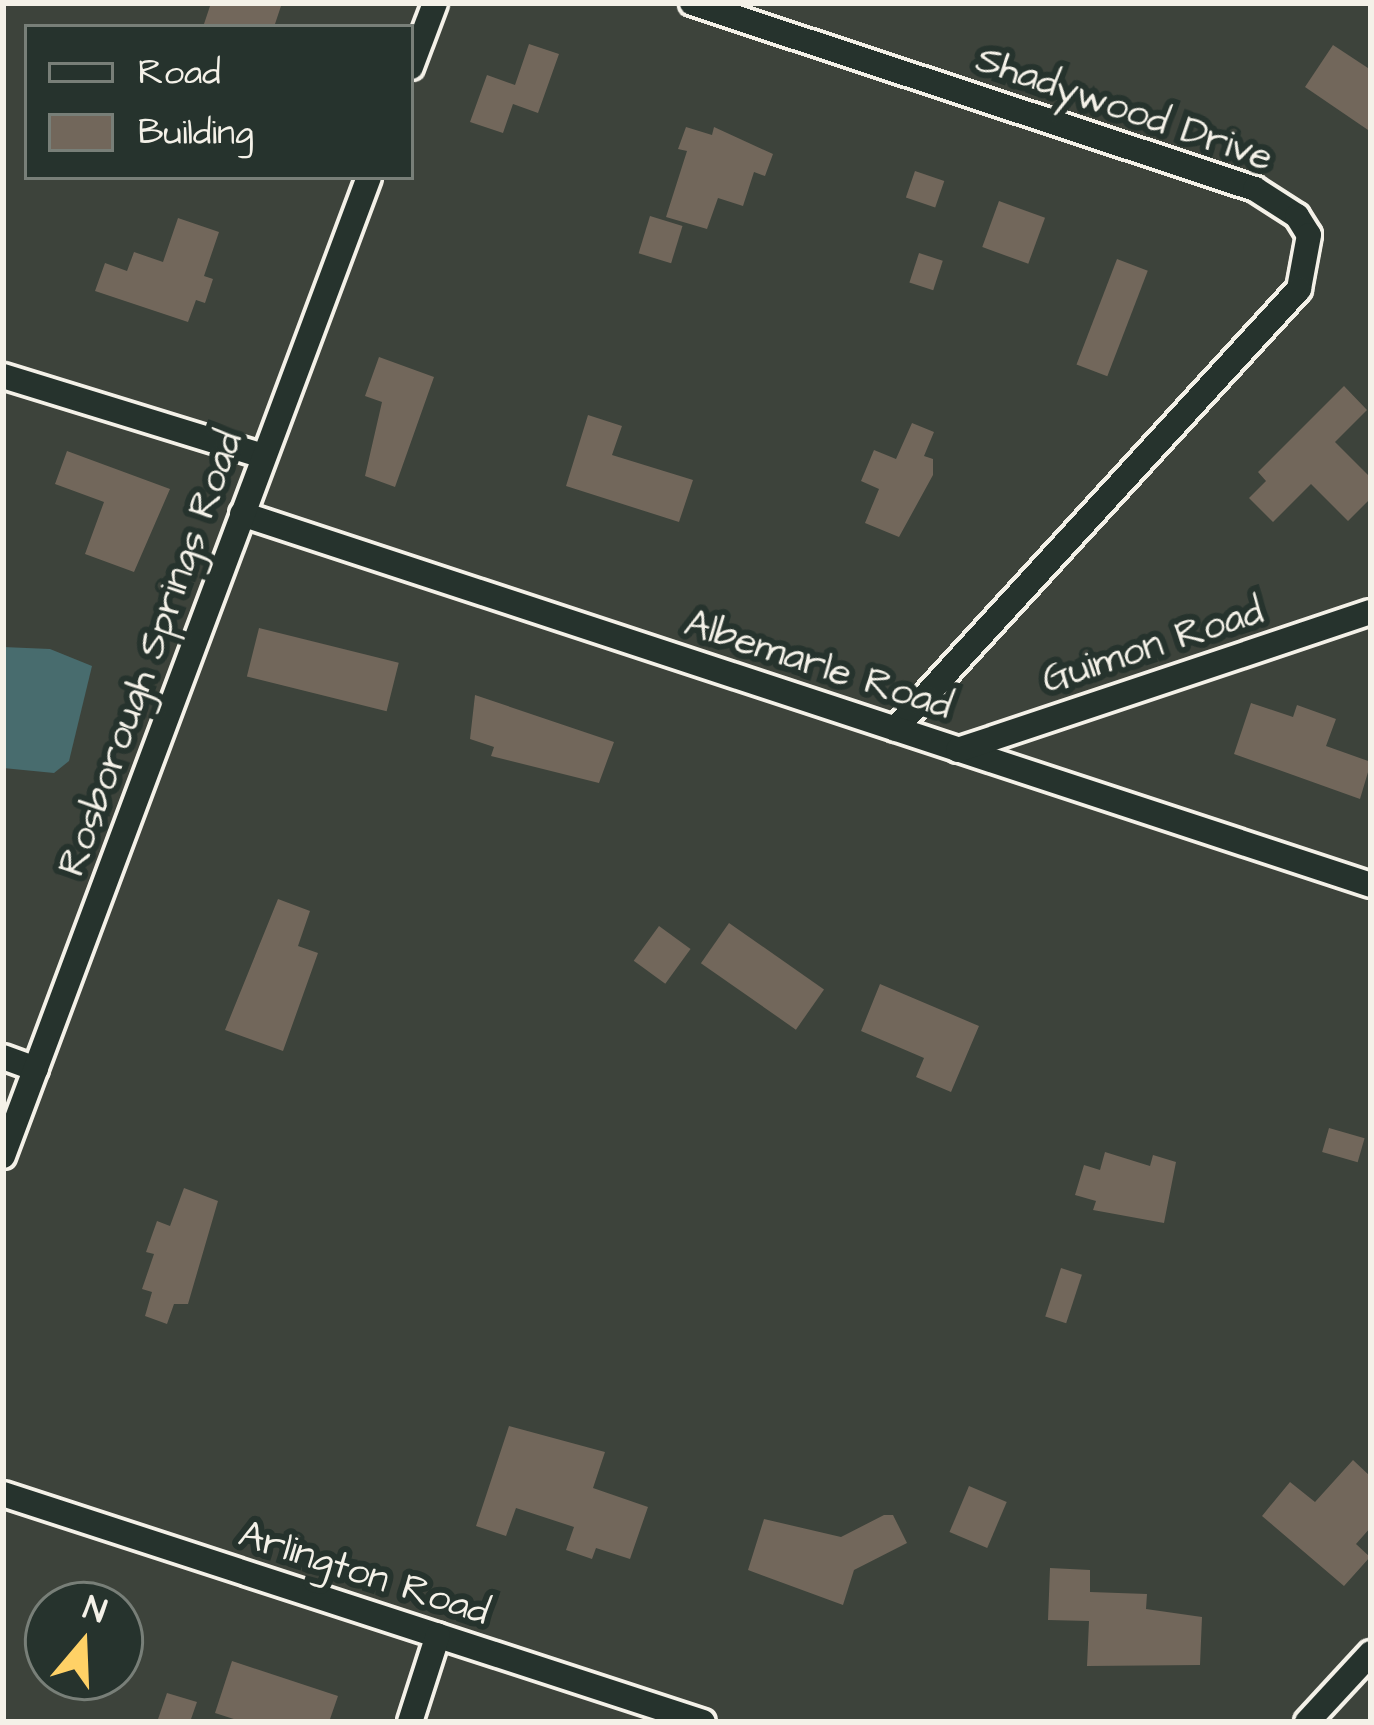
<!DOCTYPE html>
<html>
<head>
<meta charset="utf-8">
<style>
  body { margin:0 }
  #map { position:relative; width:1374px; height:1725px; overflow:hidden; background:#3d433b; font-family:"Architects Daughter",sans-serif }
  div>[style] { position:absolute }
  .water>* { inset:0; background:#486c6e }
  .building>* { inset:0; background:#72675b; transform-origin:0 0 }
  .roads { filter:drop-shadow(3px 0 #f4f1e8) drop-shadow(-3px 0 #f4f1e8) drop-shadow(0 3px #f4f1e8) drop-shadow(0 -3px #f4f1e8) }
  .minor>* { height:24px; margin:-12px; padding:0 12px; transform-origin:12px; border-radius:12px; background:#26332d }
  span { translate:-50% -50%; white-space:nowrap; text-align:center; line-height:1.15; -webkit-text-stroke:12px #26332d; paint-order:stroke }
  .street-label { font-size:39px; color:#f4f1e8 }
  .frame { position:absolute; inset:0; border:6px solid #f4f1e8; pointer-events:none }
  .legend { position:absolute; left:24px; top:24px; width:390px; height:156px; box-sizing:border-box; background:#26332d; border:3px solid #787f78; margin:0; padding:15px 21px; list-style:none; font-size:36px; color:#f4f1e8 }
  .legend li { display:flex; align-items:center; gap:24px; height:60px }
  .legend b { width:60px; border:3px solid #787f78 }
  .north { position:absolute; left:24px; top:1581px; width:120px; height:120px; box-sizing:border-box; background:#26332d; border:3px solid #787f78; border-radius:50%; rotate:19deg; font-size:33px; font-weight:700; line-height:48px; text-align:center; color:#f4f1e8 }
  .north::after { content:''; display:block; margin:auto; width:42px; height:54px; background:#ffd166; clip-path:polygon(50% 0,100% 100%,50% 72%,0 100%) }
</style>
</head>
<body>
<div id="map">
  <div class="water">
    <div style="clip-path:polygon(3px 647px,50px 649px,92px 666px,69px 761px,54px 773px,3px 768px)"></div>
  </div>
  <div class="building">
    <div style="clip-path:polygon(211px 3px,282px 3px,274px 27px,203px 27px)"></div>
    <div style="clip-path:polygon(529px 44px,559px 54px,538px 113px,513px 104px,503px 133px,470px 122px,487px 75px,515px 85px)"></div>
    <div style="clip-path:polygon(1333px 45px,1371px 70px,1371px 132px,1305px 87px)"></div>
    <div style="clip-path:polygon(686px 127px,712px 135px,714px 127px,773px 154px,765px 176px,754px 172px,743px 206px,718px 198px,707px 229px,666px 217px,687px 151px,678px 149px)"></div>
    <div style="left:915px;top:171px;width:31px;height:28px;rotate:19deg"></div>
    <div style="left:999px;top:201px;width:49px;height:49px;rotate:20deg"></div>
    <div style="left:650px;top:216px;width:34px;height:39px;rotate:17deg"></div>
    <div style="clip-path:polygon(178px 218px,219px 232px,204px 276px,213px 279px,205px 303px,196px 300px,188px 322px,95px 291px,105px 263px,127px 271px,134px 252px,163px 262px)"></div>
    <div style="left:919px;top:253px;width:25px;height:31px;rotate:18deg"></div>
    <div style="left:1117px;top:259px;width:33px;height:113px;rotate:21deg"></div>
    <div style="clip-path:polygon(379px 357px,434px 377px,395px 487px,365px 476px,382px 402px,365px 396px)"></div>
    <div style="clip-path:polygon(1344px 386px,1367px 410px,1335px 442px,1371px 478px,1371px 498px,1348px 521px,1311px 484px,1273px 522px,1249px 498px,1266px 481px,1258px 472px)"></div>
    <div style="clip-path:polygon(588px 415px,622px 426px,612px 455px,693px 480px,679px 522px,566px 486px)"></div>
    <div style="clip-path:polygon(912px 423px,934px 432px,924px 456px,933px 459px,933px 475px,899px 537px,865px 523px,879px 489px,861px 481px,874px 450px,896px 459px)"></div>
    <div style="clip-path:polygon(67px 451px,170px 489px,134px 572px,85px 554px,104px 502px,55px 484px)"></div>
    <div style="left:259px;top:628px;width:144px;height:50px;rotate:14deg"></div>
    <div style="clip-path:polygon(475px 695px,614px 742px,599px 783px,491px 756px,494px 747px,470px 739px)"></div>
    <div style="clip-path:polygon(1251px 703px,1293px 717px,1297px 705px,1336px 719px,1326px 746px,1371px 762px,1360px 799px,1234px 754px)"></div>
    <div style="clip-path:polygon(278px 899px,310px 911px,298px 946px,318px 953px,283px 1051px,225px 1030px)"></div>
    <div style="left:729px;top:923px;width:116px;height:49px;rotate:35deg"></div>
    <div style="left:659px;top:926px;width:39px;height:43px;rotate:36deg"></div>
    <div style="clip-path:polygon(880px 984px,979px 1026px,951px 1092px,916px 1077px,924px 1058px,861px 1031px)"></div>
    <div style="left:1329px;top:1128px;width:37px;height:25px;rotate:16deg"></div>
    <div style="clip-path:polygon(1105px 1152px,1150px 1166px,1153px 1155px,1176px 1162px,1164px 1223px,1093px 1210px,1096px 1201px,1075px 1195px,1084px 1165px,1100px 1170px)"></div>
    <div style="clip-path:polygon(184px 1188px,218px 1201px,188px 1304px,174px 1304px,167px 1324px,145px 1316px,152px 1292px,142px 1289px,154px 1254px,146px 1252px,157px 1221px,170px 1226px)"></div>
    <div style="left:1061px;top:1268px;width:22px;height:51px;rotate:18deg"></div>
    <div style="clip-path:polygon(509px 1426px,605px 1452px,593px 1488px,648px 1507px,630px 1559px,596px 1548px,592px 1559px,566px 1550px,574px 1527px,516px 1508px,506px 1536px,476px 1526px)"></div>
    <div style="clip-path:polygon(1353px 1460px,1371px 1477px,1371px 1527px,1356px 1544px,1370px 1557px,1344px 1586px,1262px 1516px,1290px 1482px,1315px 1502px)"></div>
    <div style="left:969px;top:1486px;width:41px;height:50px;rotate:23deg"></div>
    <div style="clip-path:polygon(884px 1515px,893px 1515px,907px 1543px,854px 1570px,843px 1605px,748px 1570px,764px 1519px,841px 1537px)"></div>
    <div style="clip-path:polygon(1050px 1568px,1090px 1570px,1090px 1592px,1147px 1594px,1146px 1609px,1202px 1617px,1200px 1665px,1087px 1666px,1089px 1621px,1048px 1620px)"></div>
    <div style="clip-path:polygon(232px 1661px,338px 1696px,329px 1722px,243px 1722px,215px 1713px)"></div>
    <div style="clip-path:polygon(167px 1693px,197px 1702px,190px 1722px,157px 1722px)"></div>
  </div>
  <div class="roads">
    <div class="minor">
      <div style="left:692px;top:3px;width:593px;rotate:18.28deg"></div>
      <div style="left:1255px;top:189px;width:50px;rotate:32.7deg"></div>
      <div style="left:1297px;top:216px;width:22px;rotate:58deg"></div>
      <div style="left:1309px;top:235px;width:55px;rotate:100.5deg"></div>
      <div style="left:1299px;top:289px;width:597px;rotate:132.56deg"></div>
      <div style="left:411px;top:67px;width:68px;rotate:-69.4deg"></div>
      <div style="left:3px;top:376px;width:272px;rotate:17.1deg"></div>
      <div style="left:242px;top:514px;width:1188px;rotate:18.19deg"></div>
      <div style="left:958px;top:750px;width:435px;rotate:-18.5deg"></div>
      <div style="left:3px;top:1057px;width:35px;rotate:20deg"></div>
      <div style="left:3px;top:1156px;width:1045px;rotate:-69.5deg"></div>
      <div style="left:3px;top:1494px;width:736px;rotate:18.04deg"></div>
      <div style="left:410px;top:1722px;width:91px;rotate:-72.2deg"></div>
      <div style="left:1307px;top:1722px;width:94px;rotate:-47.2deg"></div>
    </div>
  </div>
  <div class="street-label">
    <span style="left:1124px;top:110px;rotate:19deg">Shadywood Drive</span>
    <span style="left:1153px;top:647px;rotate:-18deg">Guimon Road</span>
    <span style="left:152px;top:654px;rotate:-70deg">Rosborough Springs Road</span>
    <span style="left:818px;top:666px;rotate:18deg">Albemarle Road</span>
    <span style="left:364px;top:1574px;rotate:18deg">Arlington Road</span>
  </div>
  <div class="frame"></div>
  <ul class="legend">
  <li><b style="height:15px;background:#26332d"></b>Road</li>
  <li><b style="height:33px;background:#72675b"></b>Building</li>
  </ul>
  <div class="north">N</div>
</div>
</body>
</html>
